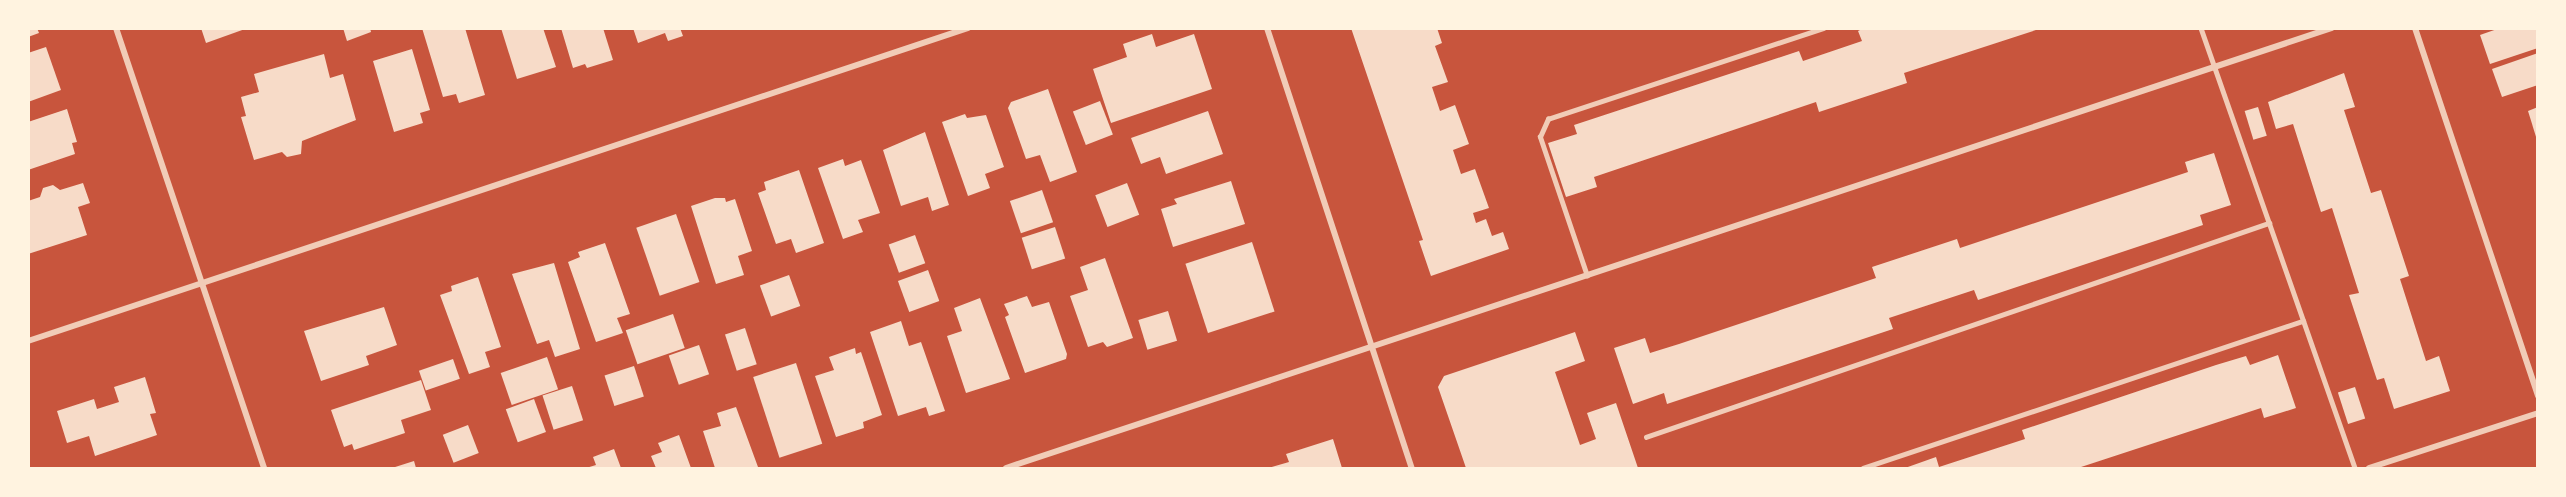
<!DOCTYPE html>
<html>
<head>
<meta charset="utf-8">
<style>
  body { margin:0 }
  #map { position:relative; width:2566px; height:497px; overflow:hidden; background:#c8553d; font-family:"Public Sans",sans-serif }
  div>[style] { position:absolute }
  .building>* { inset:0; background:#f7dbc8; transform-origin:0 0 }
  .service>* { height:4.5px; margin:-2.25px; padding:0 2.25px; transform-origin:2.25px; border-radius:2.25px; background:#f1ccb7 }
  .minor>* { height:6px; margin:-3px; padding:0 3px; transform-origin:3px; border-radius:3px; background:#f1ccb7 }
  span { translate:-50% -50%; white-space:nowrap; text-align:center; line-height:1.15; -webkit-text-stroke:6px #fff3e0; paint-order:stroke }
  .frame { position:absolute; inset:0; border:30px solid #fff3e0; pointer-events:none }
</style>
</head>
<body>
<div id="map">
  <div class="building">
    <div style="clip-path:polygon(28px 28px,37px 28px,39px 33px,28px 37px)"></div>
    <div style="clip-path:polygon(201px 28px,245px 28px,245px 29px,206px 43px)"></div>
    <div style="clip-path:polygon(343px 28px,370px 28px,371px 32px,347px 41px)"></div>
    <div style="clip-path:polygon(422px 28px,465px 28px,485px 95px,459px 103px,456px 94px,443px 97px)"></div>
    <div style="clip-path:polygon(501px 28px,543px 28px,556px 67px,517px 79px)"></div>
    <div style="clip-path:polygon(561px 28px,603px 28px,613px 60px,587px 68px,585px 64px,573px 68px)"></div>
    <div style="clip-path:polygon(633px 28px,680px 28px,683px 36px,668px 41px,665px 33px,638px 43px)"></div>
    <div style="clip-path:polygon(1351px 28px,1437px 28px,1442px 43px,1435px 46px,1448px 82px,1432px 87px,1440px 111px,1455px 105px,1469px 144px,1453px 150px,1461px 174px,1475px 169px,1489px 208px,1473px 213px,1476px 223px,1486px 219px,1492px 236px,1503px 232px,1509px 249px,1431px 276px,1419px 241px,1423px 240px)"></div>
    <div style="clip-path:polygon(1864px 28px,2039px 29px,1904px 73px,1907px 83px,1819px 112px,1816px 102px,1594px 177px,1597px 187px,1566px 197px,1548px 143px,1577px 134px,1574px 125px,1799px 51px,1803px 61px,1862px 41px,1858px 31px)"></div>
    <div style="clip-path:polygon(2500px 28px,2538px 28px,2538px 48px,2490px 64px,2480px 35px)"></div>
    <div style="clip-path:polygon(1152px 34px,1156px 47px,1194px 34px,1212px 89px,1111px 123px,1093px 69px,1127px 57px,1123px 44px)"></div>
    <div style="clip-path:polygon(46px 47px,61px 90px,28px 102px,28px 53px)"></div>
    <div style="clip-path:polygon(412px 49px,430px 110px,420px 113px,423px 123px,394px 132px,373px 61px)"></div>
    <div style="clip-path:polygon(2538px 53px,2538px 85px,2502px 97px,2492px 69px)"></div>
    <div style="clip-path:polygon(324px 54px,330px 78px,343px 74px,356px 120px,302px 141px,301px 154px,287px 157px,282px 152px,254px 160px,241px 117px,246px 116px,241px 97px,259px 92px,254px 74px)"></div>
    <div style="clip-path:polygon(2344px 73px,2355px 107px,2344px 110px,2371px 193px,2381px 190px,2409px 276px,2400px 279px,2426px 361px,2439px 356px,2450px 391px,2394px 409px,2384px 378px,2377px 380px,2349px 295px,2359px 293px,2332px 208px,2321px 212px,2293px 124px,2276px 129px,2268px 102px)"></div>
    <div style="clip-path:polygon(1048px 89px,1077px 172px,1050px 182px,1040px 155px,1026px 159px,1008px 108px,1011px 102px)"></div>
    <div style="left:1100px;top:101px;width:36px;height:29px;rotate:69deg"></div>
    <div style="left:2258px;top:107px;width:30px;height:14px;rotate:73deg"></div>
    <div style="clip-path:polygon(2538px 107px,2538px 140px,2537px 140px,2528px 111px)"></div>
    <div style="clip-path:polygon(67px 109px,77px 142px,72px 143px,75px 154px,28px 170px,28px 122px)"></div>
    <div style="clip-path:polygon(1208px 111px,1223px 154px,1166px 174px,1160px 157px,1141px 164px,1131px 138px)"></div>
    <div style="clip-path:polygon(965px 114px,967px 118px,986px 115px,1004px 167px,985px 174px,990px 188px,968px 196px,942px 122px)"></div>
    <div style="clip-path:polygon(925px 132px,949px 205px,932px 211px,928px 197px,901px 206px,883px 150px)"></div>
    <div style="clip-path:polygon(2214px 153px,2231px 205px,2200px 215px,2203px 225px,1978px 300px,1974px 290px,1889px 318px,1893px 329px,1667px 404px,1664px 393px,1633px 404px,1614px 348px,1645px 338px,1650px 353px,1679px 344px,1876px 278px,1872px 267px,1957px 239px,1960px 248px,2188px 172px,2185px 162px)"></div>
    <div style="clip-path:polygon(843px 159px,845px 166px,861px 160px,880px 213px,858px 220px,863px 232px,843px 239px,818px 168px)"></div>
    <div style="clip-path:polygon(799px 170px,824px 243px,796px 253px,791px 239px,776px 244px,758px 193px,766px 190px,764px 182px)"></div>
    <div style="clip-path:polygon(1231px 181px,1245px 224px,1173px 247px,1161px 209px,1177px 204px,1174px 199px)"></div>
    <div style="clip-path:polygon(83px 183px,90px 203px,78px 207px,87px 235px,28px 254px,28px 201px,40px 197px,43px 188px,53px 185px,60px 190px)"></div>
    <div style="left:1127px;top:183px;width:34px;height:34px;rotate:69deg"></div>
    <div style="left:1042px;top:190px;width:34px;height:34px;rotate:71deg"></div>
    <div style="clip-path:polygon(715px 198px,725px 198px,726px 202px,735px 199px,752px 251px,738px 256px,744px 275px,716px 284px,691px 206px)"></div>
    <div style="left:676px;top:214px;width:72px;height:42px;rotate:71deg"></div>
    <div style="left:1055px;top:227px;width:33px;height:35px;rotate:72deg"></div>
    <div style="left:915px;top:235px;width:30px;height:28px;rotate:70deg"></div>
    <div style="left:1252px;top:242px;width:73px;height:70px;rotate:72deg"></div>
    <div style="clip-path:polygon(605px 243px,630px 314px,617px 318px,623px 333px,596px 342px,568px 262px,580px 257px,578px 252px)"></div>
    <div style="clip-path:polygon(1105px 258px,1133px 338px,1107px 347px,1103px 342px,1088px 347px,1070px 296px,1088px 290px,1080px 267px)"></div>
    <div style="clip-path:polygon(554px 263px,580px 349px,555px 357px,549px 340px,537px 344px,512px 274px)"></div>
    <div style="left:928px;top:270px;width:33px;height:32px;rotate:70deg"></div>
    <div style="left:789px;top:275px;width:33px;height:31px;rotate:70deg"></div>
    <div style="clip-path:polygon(478px 277px,501px 347px,485px 352px,490px 367px,469px 374px,440px 295px,452px 291px,451px 286px)"></div>
    <div style="clip-path:polygon(1027px 296px,1032px 307px,1049px 302px,1067px 354px,1066px 359px,1025px 373px,1005px 317px,1009px 315px,1004px 304px)"></div>
    <div style="clip-path:polygon(980px 298px,1010px 379px,966px 393px,947px 336px,962px 331px,954px 308px)"></div>
    <div style="clip-path:polygon(384px 307px,397px 345px,366px 356px,369px 365px,321px 381px,304px 331px)"></div>
    <div style="left:1168px;top:311px;width:31px;height:31px;rotate:73deg"></div>
    <div style="left:673px;top:314px;width:36px;height:50px;rotate:71deg"></div>
    <div style="clip-path:polygon(901px 321px,909px 346px,921px 342px,945px 411px,929px 416px,926px 407px,898px 416px,870px 332px)"></div>
    <div style="left:745px;top:328px;width:38px;height:21px;rotate:72deg"></div>
    <div style="clip-path:polygon(1575px 332px,1585px 361px,1555px 372px,1580px 445px,1596px 439px,1587px 413px,1616px 403px,1638px 468px,1466px 468px,1438px 387px,1444px 376px)"></div>
    <div style="left:699px;top:345px;width:31px;height:32px;rotate:71deg"></div>
    <div style="clip-path:polygon(855px 348px,856px 354px,861px 352px,882px 415px,863px 422px,864px 428px,836px 437px,815px 376px,834px 370px,829px 357px)"></div>
    <div style="clip-path:polygon(2278px 355px,2296px 408px,2264px 418px,2261px 408px,2078px 468px,1905px 468px,1936px 457px,1939px 467px,2025px 439px,2022px 430px,2216px 365px,2246px 356px,2250px 365px)"></div>
    <div style="left:547px;top:357px;width:34px;height:49px;rotate:71deg"></div>
    <div style="left:453px;top:359px;width:21px;height:36px;rotate:71deg"></div>
    <div style="left:796px;top:363px;width:85px;height:45px;rotate:72deg"></div>
    <div style="left:634px;top:366px;width:32px;height:31px;rotate:72deg"></div>
    <div style="clip-path:polygon(145px 377px,156px 413px,150px 414px,157px 435px,95px 456px,89px 436px,67px 443px,57px 411px,94px 399px,97px 409px,119px 402px,114px 387px)"></div>
    <div style="clip-path:polygon(421px 380px,431px 410px,401px 420px,405px 433px,354px 450px,352px 444px,344px 447px,331px 410px)"></div>
    <div style="left:572px;top:386px;width:36px;height:31px;rotate:72deg"></div>
    <div style="left:2355px;top:387px;width:33px;height:18px;rotate:72deg"></div>
    <div style="left:534px;top:399px;width:35px;height:30px;rotate:70deg"></div>
    <div style="clip-path:polygon(736px 407px,758px 467px,715px 468px,703px 431px,721px 426px,717px 413px)"></div>
    <div style="left:468px;top:425px;width:30px;height:27px;rotate:69deg"></div>
    <div style="clip-path:polygon(679px 435px,691px 468px,656px 468px,651px 456px,662px 452px,658px 443px)"></div>
    <div style="clip-path:polygon(1333px 439px,1342px 468px,1268px 468px,1289px 462px,1286px 454px)"></div>
    <div style="clip-path:polygon(614px 449px,621px 468px,586px 468px,596px 465px,593px 457px)"></div>
    <div style="clip-path:polygon(414px 461px,416px 468px,392px 468px)"></div>
  </div>
  <div class="service">
    <div style="left:2201px;top:28px;width:466px;rotate:70.7deg"></div>
    <div style="left:1587px;top:276px;width:147px;rotate:-108.7deg"></div>
    <div style="left:1540px;top:137px;width:20px;rotate:-66deg"></div>
    <div style="left:1548px;top:119px;width:290px;rotate:-18.3deg"></div>
    <div style="left:1646px;top:437px;width:659px;rotate:-18.96deg"></div>
    <div style="left:1863px;top:468px;width:464px;rotate:-18.5deg"></div>
  </div>
  <div class="minor">
    <div style="left:116px;top:28px;width:464px;rotate:71.4deg"></div>
    <div style="left:1267px;top:28px;width:463px;rotate:71.8deg"></div>
    <div style="left:2415px;top:28px;width:388px;rotate:71.5deg"></div>
    <div style="left:28px;top:341px;width:991px;rotate:-18.42deg"></div>
    <div style="left:1006px;top:468px;width:1397px;rotate:-18.36deg"></div>
    <div style="left:2369px;top:468px;width:178px;rotate:-18deg"></div>
  </div>
  <div class="frame"></div>
</div>
</body>
</html>
